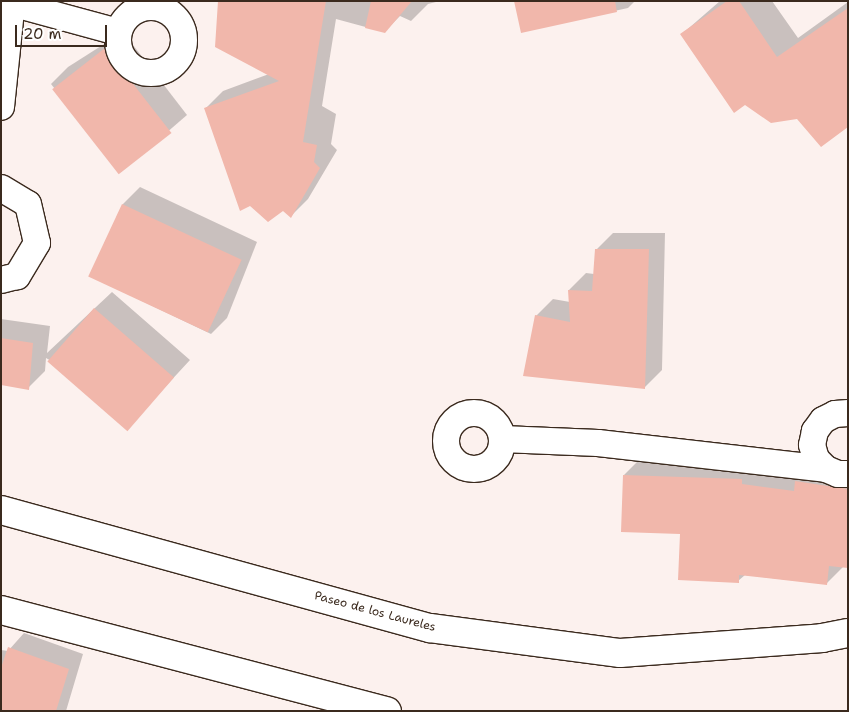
<!DOCTYPE html>
<html>
<head>
<meta charset="utf-8">
<style>
  body { margin:0 }
  #map { position:relative; width:849px; height:712px; overflow:hidden; background:#fcf1ee; font-family:"Shantell Sans",sans-serif }
  div>[style] { position:absolute }
  .shadow>* { inset:0; background:#0003 }
  .building>* { inset:0; background:#f1b7ab; transform-origin:0 0 }
  .roads { filter:drop-shadow(1px 0 #3b2a1e) drop-shadow(-1px 0 #3b2a1e) drop-shadow(0 1px #3b2a1e) drop-shadow(0 -1px #3b2a1e) }
  .street>* { height:26px; margin:-13px; padding:0 13px; transform-origin:13px; border-radius:13px; background:#fff }
  .street>.ring { margin:-13px; padding:0; box-sizing:content-box; background:none; border:26px solid #fff; border-radius:50% }
  .secondary>* { height:28px; margin:-14px; padding:0 14px; transform-origin:14px; border-radius:14px; background:#fff }
  span { translate:-50% -50%; white-space:nowrap; text-align:center; line-height:1.15; -webkit-text-stroke:4px #fff; paint-order:stroke }
  .street-label { font-size:12px; color:#3b2a1e }
  .frame { position:absolute; inset:0; border:2px solid #3b2a1e; pointer-events:none }
  .scale { position:absolute; left:15px; top:25px; width:92px; height:22px; box-sizing:border-box; border:2px solid #3b2a1e; border-top:0; padding-left:6px; font-size:15px; line-height:18px; white-space:nowrap; color:#3b2a1e; -webkit-text-stroke:4px #fff; paint-order:stroke }
</style>
</head>
<body>
<div id="map">
  <div class="shadow">
    <div style="clip-path:polygon(219px 1px,440px 1px,428px 4px,411px 21px,400px 16px,384px 32px,336px 19px,322px 106px,336px 114px,331px 144px,337px 150px,308px 199px,291px 216px,206px 108px,223px 91px,269px 74px)"></div>
    <div style="clip-path:polygon(516px 1px,635px 1px,628px 8px,522px 31px)"></div>
    <div style="clip-path:polygon(720px 1px,772px 1px,798px 38px,848px 2px,848px 126px,797px 118px,682px 34px)"></div>
    <div style="clip-path:polygon(123px 32px,187px 115px,121px 172px,51px 84px,68px 67px)"></div>
    <div style="clip-path:polygon(140px 187px,257px 242px,227px 318px,211px 334px,90px 276px,123px 204px)"></div>
    <div style="clip-path:polygon(613px 233px,665px 233px,662px 370px,645px 387px,536px 316px,553px 299px,570px 302px,569px 290px,586px 273px,594px 274px,596px 250px)"></div>
    <div style="clip-path:polygon(112px 292px,190px 360px,142px 412px,46px 358px,45px 371px,28px 388px,1px 384px,1px 319px,50px 326px,47px 353px)"></div>
    <div style="clip-path:polygon(641px 458px,848px 471px,848px 567px,844px 566px,826px 584px,745px 575px,738px 581px,681px 533px,624px 475px)"></div>
    <div style="clip-path:polygon(24px 633px,83px 654px,66px 711px,1px 711px,1px 650px,8px 651px)"></div>
  </div>
  <div class="building">
    <div style="clip-path:polygon(218px 1px,326px 1px,303px 142px,317px 145px,314px 162px,320px 168px,291px 218px,283px 211px,268px 222px,250px 206px,240px 211px,204px 108px,279px 81px,215px 47px)"></div>
    <div style="clip-path:polygon(371px 1px,412px 1px,385px 33px,365px 28px)"></div>
    <div style="clip-path:polygon(514px 1px,615px 1px,617px 12px,521px 33px)"></div>
    <div style="clip-path:polygon(727px 1px,739px 1px,777px 57px,848px 8px,848px 127px,821px 147px,797px 119px,771px 123px,745px 105px,734px 113px,680px 34px)"></div>
    <div style="left:105px;top:48px;width:108px;height:67px;rotate:52deg"></div>
    <div style="left:122px;top:204px;width:132px;height:80px;rotate:25deg"></div>
    <div style="clip-path:polygon(595px 249px,649px 249px,645px 389px,523px 376px,535px 315px,570px 322px,568px 290px,592px 291px)"></div>
    <div style="left:94px;top:308px;width:106px;height:71px;rotate:41deg"></div>
    <div style="clip-path:polygon(1px 338px,33px 343px,29px 390px,1px 385px)"></div>
    <div style="clip-path:polygon(623px 475px,742px 479px,742px 484px,794px 491px,795px 481px,848px 489px,848px 568px,829px 566px,827px 585px,739px 575px,739px 583px,678px 580px,680px 534px,621px 532px)"></div>
    <div style="clip-path:polygon(8px 647px,69px 669px,56px 711px,1px 711px,1px 668px)"></div>
  </div>
  <div class="roads">
    <div class="street">
      <div style="left:11px;top:3px;width:111px;rotate:15.2deg"></div>
      <div class="ring" style="left:118px;top:7px;width:40px;height:40px"></div>
      <div style="left:1px;top:107px;width:107px;rotate:-84.1deg"></div>
      <div style="left:1px;top:188px;width:31px;rotate:31deg"></div>
      <div style="left:28px;top:204px;width:40px;rotate:77deg"></div>
      <div style="left:37px;top:243px;width:39px;rotate:121deg"></div>
      <div style="left:17px;top:276px;width:16px;rotate:166deg"></div>
      <div style="left:848px;top:413px;width:13px;rotate:176deg"></div>
      <div style="left:835px;top:414px;width:13px;rotate:153deg"></div>
      <div style="left:823px;top:420px;width:14px;rotate:126deg"></div>
      <div style="left:815px;top:431px;width:14px;rotate:102deg"></div>
      <div style="left:812px;top:445px;width:15px;rotate:74deg"></div>
      <div style="left:816px;top:459px;width:14px;rotate:45deg"></div>
      <div style="left:826px;top:469px;width:13px;rotate:23deg"></div>
      <div style="left:838px;top:474px;width:10px"></div>
      <div class="ring" style="left:446px;top:413px;width:30px;height:30px"></div>
      <div style="left:502px;top:439px;width:96px;rotate:2.4deg"></div>
      <div style="left:598px;top:443px;width:229px;rotate:6.5deg"></div>
    </div>
    <div class="secondary">
      <div style="left:1px;top:510px;width:445px;rotate:15.4deg"></div>
      <div style="left:430px;top:628px;width:192px;rotate:7.5deg"></div>
      <div style="left:620px;top:653px;width:203px;rotate:-4.2deg"></div>
      <div style="left:822px;top:638px;width:26px;rotate:-11deg"></div>
      <div style="left:1px;top:610px;width:399px;rotate:14.7deg"></div>
    </div>
  </div>
  <div class="street-label">
    <span style="left:375px;top:612px;rotate:15deg">Paseo de los Laureles</span>
  </div>
  <div class="frame"></div>
  <div class="scale">20 m</div>
</div>
</body>
</html>
